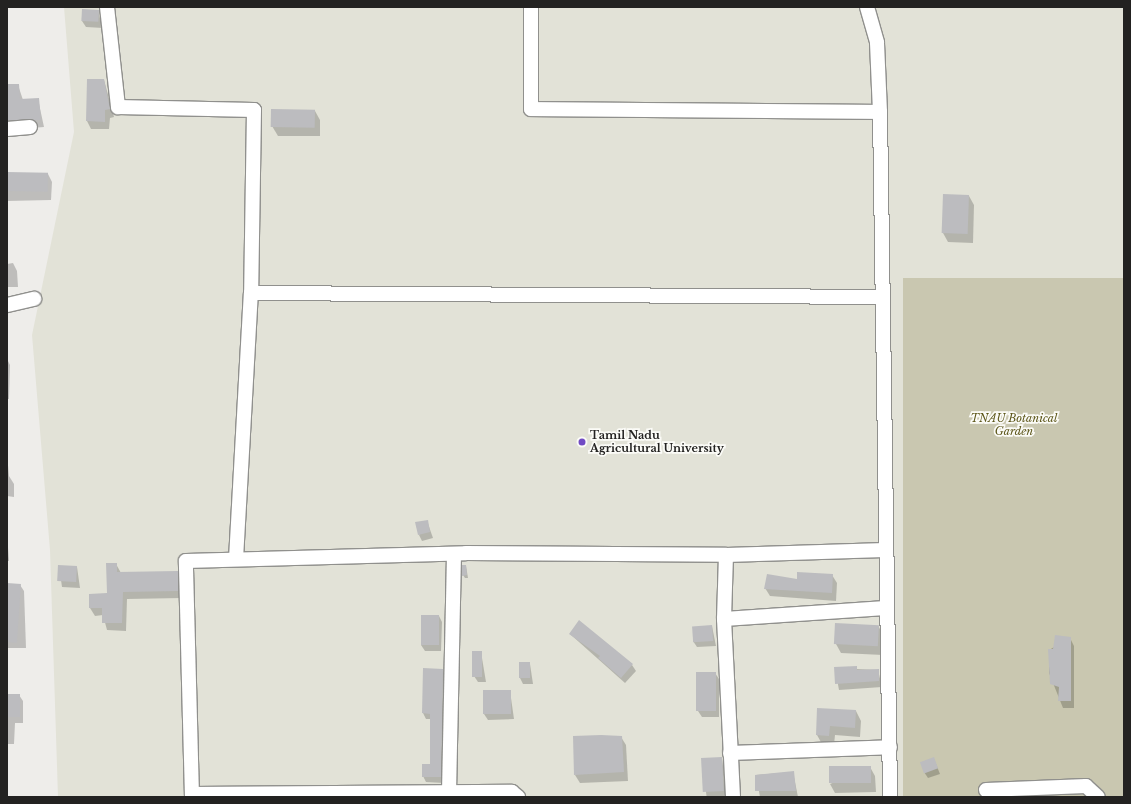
<!DOCTYPE html>
<html>
<head>
<meta charset="utf-8">
<style>
  body { margin:0 }
  #map { position:relative; width:1131px; height:804px; overflow:hidden; background:#eeedea; font-family:"Libre Baskerville",serif }
  div>[style] { position:absolute }
  .built>* { inset:0; background:#e2e2d7 }
  .green>* { inset:0; background:#c9c7b0; transform-origin:0 0 }
  .shadow>* { inset:0; background:#0003; transform-origin:0 0 }
  .building>* { inset:0; background:#bcbcbf; transform-origin:0 0 }
  .roads { filter:drop-shadow(1px 0 #90908d) drop-shadow(-1px 0 #90908d) drop-shadow(0 1px #90908d) drop-shadow(0 -1px #90908d) }
  .minor>* { height:14px; margin:-7px; padding:0 7px; transform-origin:7px; border-radius:7px; background:#fff }
  .dots>* { width:11px; height:11px; translate:-50% -50%; box-sizing:border-box; border:2px solid #fbfbf7; border-radius:50% }
  span { translate:-50% -50%; white-space:nowrap; text-align:center; line-height:1.15; -webkit-text-stroke:3.5px #fbfbf7; paint-order:stroke }
  .park-label { font-size:11px; color:#5c5619; font-style:italic }
  .poi-label { font-size:11px; color:#232221; font-weight:700 }
  .left { translate:0 -50%; text-align:left }
  .frame { position:absolute; inset:0; border:8px solid #232221; pointer-events:none }
</style>
</head>
<body>
<div id="map">
  <div class="built">
    <div style="clip-path:polygon(64px 7px,1124px 7px,1124px 797px,58px 797px,50px 550px,32px 335px,74px 132px)"></div>
  </div>
  <div class="green">
    <div style="left:1124px;top:278px;width:519px;height:221px;rotate:90deg"></div>
  </div>
  <div class="shadow">
    <div style="clip-path:polygon(98px 11px,103px 28px,86px 27px,82px 21px)"></div>
    <div style="clip-path:polygon(104px 80px,114px 117px,110px 118px,109px 129px,91px 129px,87px 121px)"></div>
    <div style="clip-path:polygon(7px 85px,18px 85px,23px 100px,38px 99px,44px 127px,7px 130px)"></div>
    <div style="clip-path:polygon(315px 111px,320px 120px,320px 136px,278px 136px,272px 126px)"></div>
    <div style="clip-path:polygon(7px 173px,48px 174px,52px 182px,51px 200px,7px 201px)"></div>
    <div style="clip-path:polygon(944px 195px,969px 196px,974px 205px,973px 243px,948px 242px,943px 233px)"></div>
    <div style="clip-path:polygon(13px 263px,17px 271px,18px 287px,7px 287px,7px 264px)"></div>
    <div style="clip-path:polygon(7px 359px,10px 365px,9px 399px,7px 399px)"></div>
    <div style="clip-path:polygon(7px 454px,9px 476px,14px 484px,14px 497px,7px 496px)"></div>
    <div style="clip-path:polygon(427px 521px,433px 538px,422px 541px,419px 535px)"></div>
    <div style="clip-path:polygon(7px 545px,8px 547px,9px 561px,7px 561px)"></div>
    <div style="clip-path:polygon(116px 564px,121px 573px,177px 572px,182px 579px,182px 598px,127px 599px,126px 631px,107px 630px,103px 615px,95px 616px,90px 608px,108px 594px)"></div>
    <div style="clip-path:polygon(59px 566px,77px 567px,80px 588px,62px 587px)"></div>
    <div style="clip-path:polygon(466px 566px,468px 578px,465px 578px,463px 575px)"></div>
    <div style="clip-path:polygon(832px 575px,837px 583px,836px 601px,770px 596px,765px 588px)"></div>
    <div style="clip-path:polygon(7px 584px,20px 585px,24px 591px,26px 648px,7px 648px)"></div>
    <div style="clip-path:polygon(439px 616px,442px 622px,441px 651px,425px 651px,421px 645px)"></div>
    <div style="clip-path:polygon(712px 626px,716px 646px,697px 647px,693px 641px)"></div>
    <div style="clip-path:polygon(878px 626px,884px 635px,883px 655px,841px 653px,836px 644px)"></div>
    <div style="clip-path:polygon(570px 634px,632px 665px,636px 671px,625px 683px)"></div>
    <div style="clip-path:polygon(1070px 638px,1074px 646px,1074px 708px,1063px 708px,1049px 673px,1049px 650px)"></div>
    <div style="clip-path:polygon(481px 652px,486px 682px,478px 682px,474px 676px)"></div>
    <div style="clip-path:polygon(530px 664px,533px 684px,523px 684px,520px 678px)"></div>
    <div style="clip-path:polygon(835px 668px,878px 670px,882px 687px,839px 690px)"></div>
    <div style="clip-path:polygon(424px 669px,442px 670px,446px 676px,444px 783px,426px 782px,423px 776px,431px 765px,431px 719px,426px 719px,423px 713px)"></div>
    <div style="clip-path:polygon(715px 673px,719px 679px,719px 717px,702px 717px,698px 711px)"></div>
    <div style="clip-path:polygon(510px 691px,514px 719px,488px 720px,484px 714px)"></div>
    <div style="clip-path:polygon(7px 695px,19px 695px,23px 701px,23px 723px,15px 723px,14px 744px,7px 744px)"></div>
    <div style="clip-path:polygon(818px 709px,856px 711px,861px 721px,860px 737px,835px 735px,834px 745px,822px 744px,817px 735px)"></div>
    <div style="clip-path:polygon(621px 737px,626px 745px,628px 781px,580px 783px,575px 775px)"></div>
    <div style="left:722px;top:758px;width:39px;height:20px;rotate:83deg"></div>
    <div style="clip-path:polygon(934px 759px,940px 774px,928px 778px,924px 772px)"></div>
    <div style="clip-path:polygon(870px 767px,875px 776px,876px 792px,835px 793px,830px 784px)"></div>
    <div style="clip-path:polygon(793px 772px,798px 797px,760px 797px,756px 775px)"></div>
  </div>
  <div class="building">
    <div style="left:82px;top:9px;width:17px;height:12px;rotate:3deg"></div>
    <div style="clip-path:polygon(87px 79px,104px 79px,110px 109px,105px 110px,105px 122px,86px 121px)"></div>
    <div style="clip-path:polygon(7px 84px,19px 84px,20px 99px,39px 98px,41px 120px,7px 120px)"></div>
    <div style="left:271px;top:109px;width:44px;height:18px;rotate:1deg"></div>
    <div style="left:7px;top:172px;width:41px;height:19px;rotate:1deg"></div>
    <div style="left:943px;top:194px;width:26px;height:39px;rotate:2deg"></div>
    <div style="clip-path:polygon(428px 520px,430px 532px,418px 535px,415px 522px)"></div>
    <div style="clip-path:polygon(106px 563px,117px 563px,117px 572px,178px 571px,178px 591px,123px 592px,122px 623px,102px 623px,102px 608px,89px 608px,89px 594px,107px 593px)"></div>
    <div style="left:58px;top:565px;width:19px;height:16px;rotate:3deg"></div>
    <div style="clip-path:polygon(462px 565px,466px 565px,467px 575px,462px 576px)"></div>
    <div style="clip-path:polygon(797px 572px,833px 574px,832px 593px,764px 589px,767px 574px,797px 579px)"></div>
    <div style="left:7px;top:583px;width:14px;height:59px;rotate:4deg"></div>
    <div style="left:421px;top:615px;width:18px;height:30px"></div>
    <div style="clip-path:polygon(579px 620px,633px 664px,621px 678px,598px 658px,600px 656px,569px 634px)"></div>
    <div style="left:835px;top:623px;width:44px;height:21px;rotate:3deg"></div>
    <div style="left:712px;top:625px;width:16px;height:20px;rotate:86deg"></div>
    <div style="clip-path:polygon(1055px 635px,1071px 637px,1071px 701px,1058px 701px,1059px 687px,1050px 684px,1048px 649px,1053px 649px)"></div>
    <div style="left:472px;top:651px;width:10px;height:26px"></div>
    <div style="left:519px;top:662px;width:11px;height:16px"></div>
    <div style="clip-path:polygon(857px 666px,857px 670px,879px 669px,879px 681px,835px 684px,834px 667px)"></div>
    <div style="clip-path:polygon(423px 668px,443px 669px,441px 777px,422px 777px,422px 764px,430px 764px,430px 714px,422px 713px)"></div>
    <div style="left:696px;top:672px;width:20px;height:39px"></div>
    <div style="left:483px;top:690px;width:28px;height:24px"></div>
    <div style="left:7px;top:694px;width:13px;height:23px"></div>
    <div style="clip-path:polygon(817px 708px,856px 710px,855px 728px,830px 726px,829px 736px,816px 735px)"></div>
    <div style="clip-path:polygon(601px 735px,622px 736px,624px 772px,574px 775px,573px 736px)"></div>
    <div style="left:722px;top:757px;width:34px;height:21px;rotate:87deg"></div>
    <div style="left:934px;top:757px;width:12px;height:15px;rotate:70deg"></div>
    <div style="left:871px;top:766px;width:17px;height:42px;rotate:90deg"></div>
    <div style="clip-path:polygon(794px 771px,796px 791px,755px 791px,755px 775px)"></div>
  </div>
  <div class="roads">
    <div class="minor">
      <div style="left:107px;top:7px;width:101px;rotate:83.7deg"></div>
      <div style="left:118px;top:107px;width:136px;rotate:1.3deg"></div>
      <div style="left:254px;top:110px;width:183px;rotate:90.9deg"></div>
      <div style="left:531px;top:7px;width:102px;rotate:90deg"></div>
      <div style="left:531px;top:109px;width:349px;rotate:0.5deg"></div>
      <div style="left:867px;top:7px;width:37px;rotate:74deg"></div>
      <div style="left:877px;top:43px;width:69px;rotate:87.5deg"></div>
      <div style="left:880px;top:112px;width:685px;rotate:89.16deg"></div>
      <div style="left:7px;top:129px;width:23px;rotate:-5deg"></div>
      <div style="left:7px;top:305px;width:28px;rotate:-13deg"></div>
      <div style="left:726px;top:555px;width:64px;rotate:91.8deg"></div>
      <div style="left:724px;top:619px;width:178px;rotate:87.1deg"></div>
      <div style="left:236px;top:559px;width:266px;rotate:-86.8deg"></div>
      <div style="left:251px;top:293px;width:631px;rotate:0.36deg"></div>
      <div style="left:724px;top:619px;width:162px;rotate:-3.9deg"></div>
      <div style="left:730px;top:753px;width:160px;rotate:-2.1deg"></div>
      <div style="left:986px;top:790px;width:100px;rotate:-2.3deg"></div>
      <div style="left:1086px;top:786px;width:16px;rotate:43deg"></div>
      <div style="left:449px;top:793px;width:239px;rotate:-88.8deg"></div>
      <div style="left:192px;top:794px;width:320px;rotate:-0.4deg"></div>
      <div style="left:512px;top:792px;width:8px;rotate:40deg"></div>
      <div style="left:192px;top:797px;width:236px;rotate:-91.5deg"></div>
      <div style="left:186px;top:561px;width:280px;rotate:-1.6deg"></div>
      <div style="left:466px;top:553px;width:260px;rotate:0.4deg"></div>
      <div style="left:726px;top:555px;width:159px;rotate:-1.8deg"></div>
    </div>
  </div>
  <div class="dots">
    <div style="left:582px;top:442px;background:#714bc4"></div>
  </div>
  <div class="park-label">
    <span style="left:1014px;top:425px">TNAU Botanical<br>Garden</span>
  </div>
  <div class="poi-label">
    <span class="left" style="left:590px;top:442px">Tamil Nadu<br>Agricultural University</span>
  </div>
  <div class="frame"></div>
</div>
</body>
</html>
